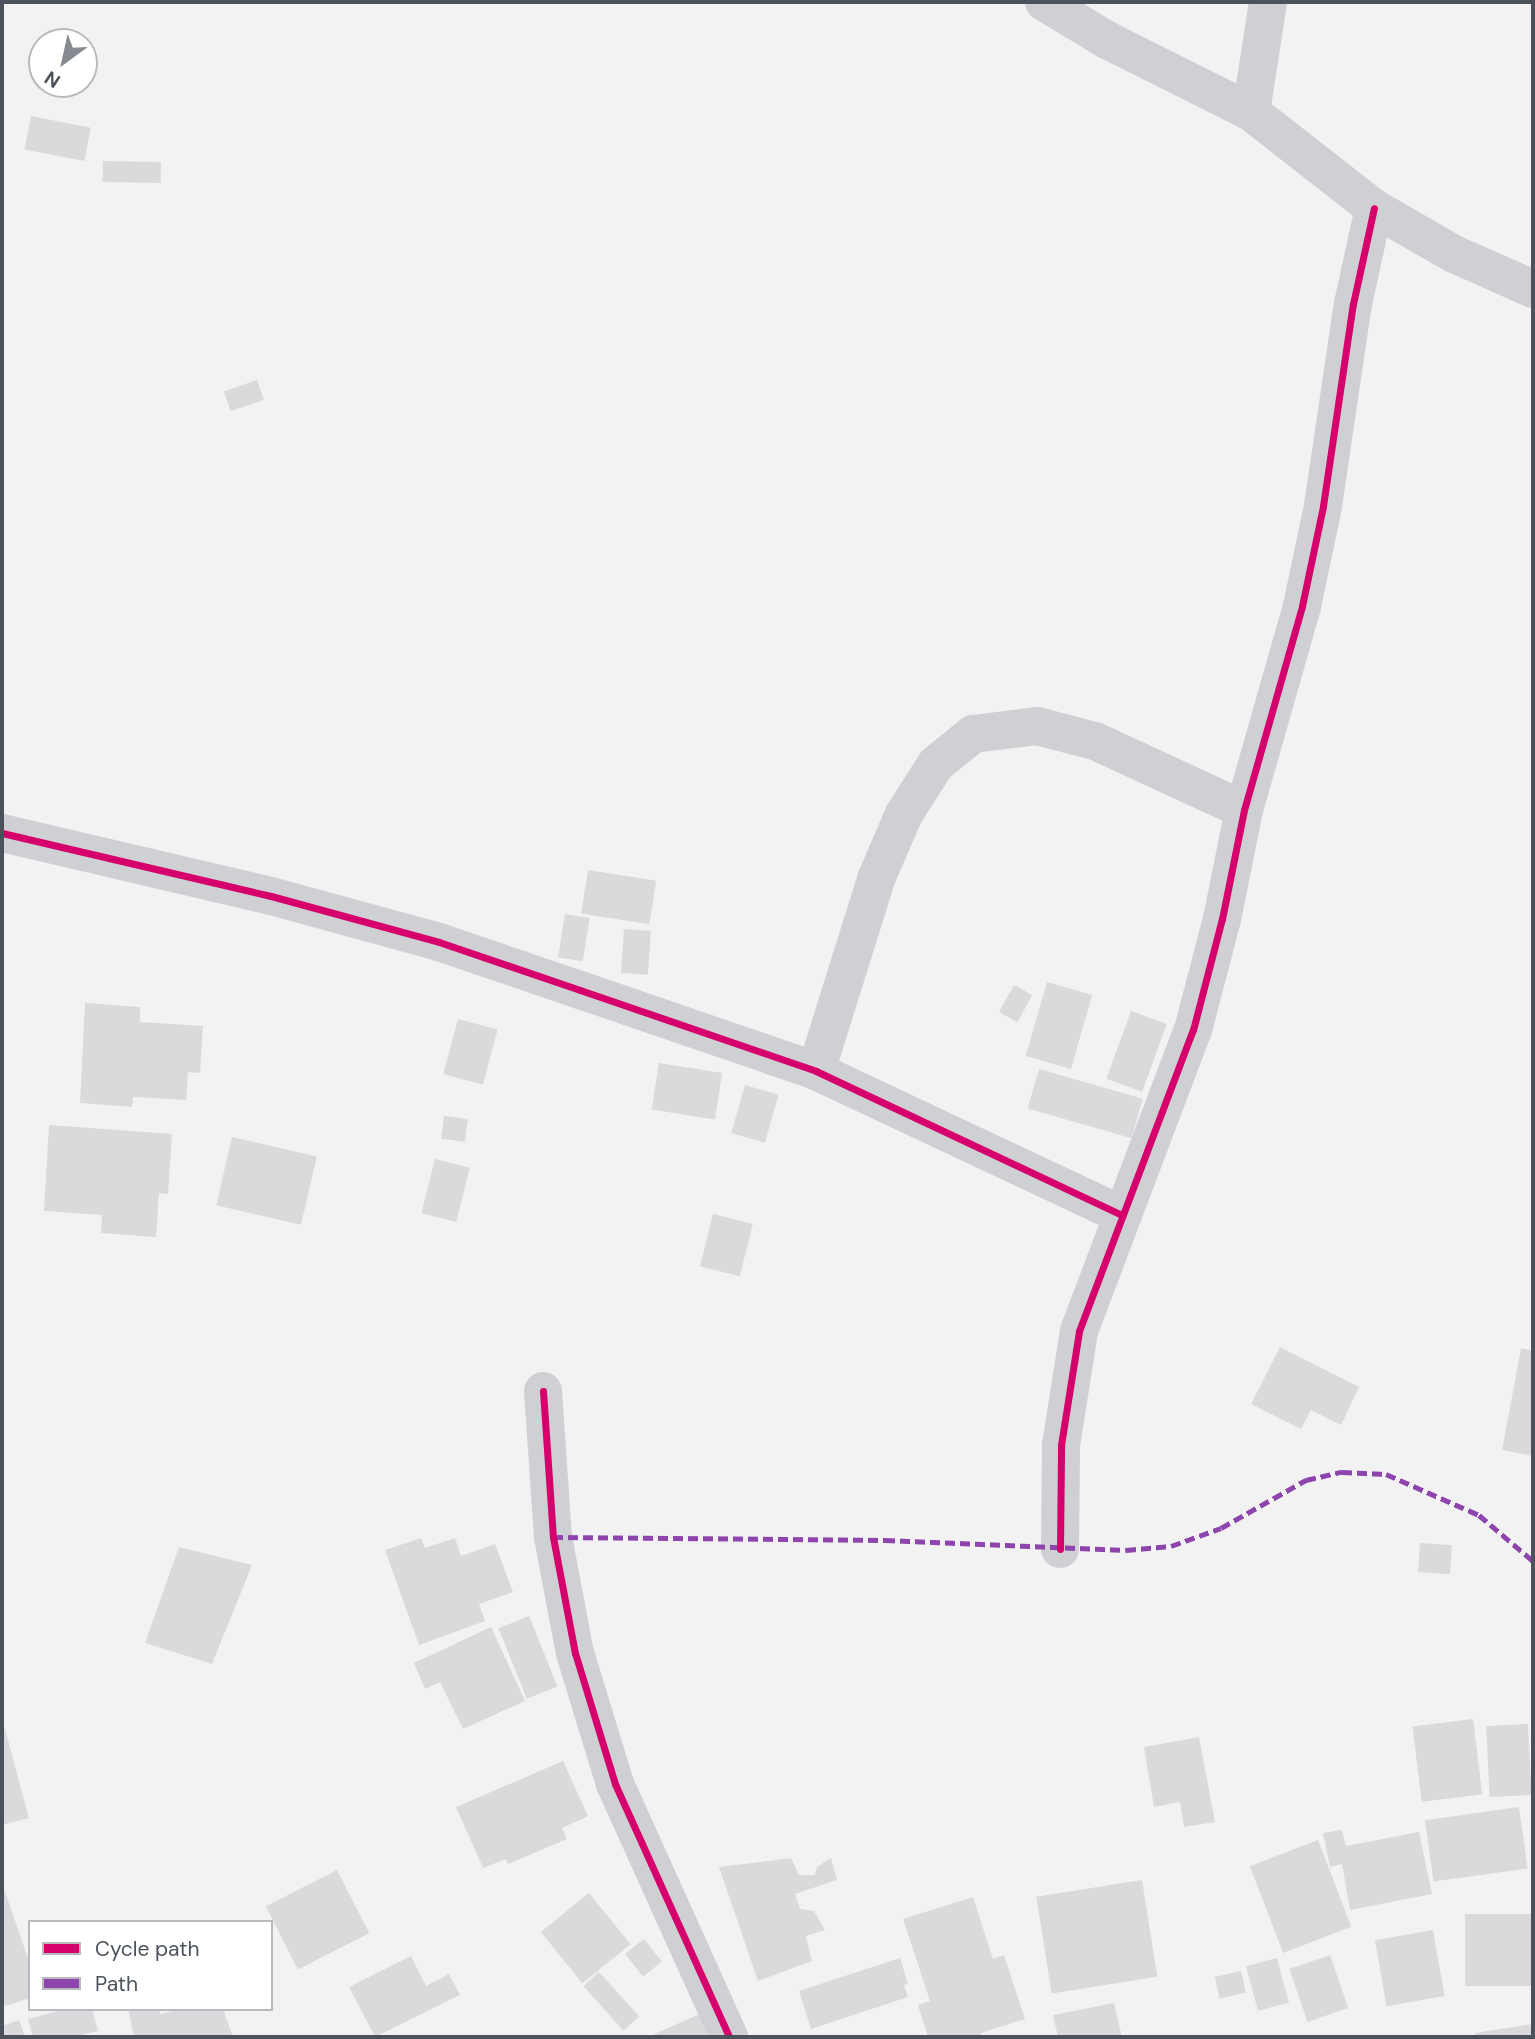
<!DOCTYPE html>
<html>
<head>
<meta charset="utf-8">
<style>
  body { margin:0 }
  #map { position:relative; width:1535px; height:2039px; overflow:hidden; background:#f2f2f2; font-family:"DM Sans",sans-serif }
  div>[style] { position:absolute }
  .building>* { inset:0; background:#dadadc; transform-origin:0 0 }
  .minor>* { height:38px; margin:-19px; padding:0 19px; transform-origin:19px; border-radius:19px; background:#ced0d3 }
  .quiet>* { height:5px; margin-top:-2.5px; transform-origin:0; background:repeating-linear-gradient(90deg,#8e44ad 0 10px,transparent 0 15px) }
  .cycleway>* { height:7px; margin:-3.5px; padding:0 3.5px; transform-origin:3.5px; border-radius:3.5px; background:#d6006c }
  span { translate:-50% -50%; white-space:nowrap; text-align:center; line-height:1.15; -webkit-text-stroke:5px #fff; paint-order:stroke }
  .frame { position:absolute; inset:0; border:4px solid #4b525c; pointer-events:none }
  .legend { position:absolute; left:28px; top:1920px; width:245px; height:91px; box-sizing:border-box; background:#fff; border:2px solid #b7babe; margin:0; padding:9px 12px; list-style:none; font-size:21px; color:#4b525c }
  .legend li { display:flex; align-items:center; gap:14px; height:35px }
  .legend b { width:35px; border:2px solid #b7babe }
  .north { position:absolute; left:28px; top:28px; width:70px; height:70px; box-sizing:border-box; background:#fff; border:2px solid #b7babe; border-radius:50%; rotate:213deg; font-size:19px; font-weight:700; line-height:28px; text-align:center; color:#4b525c }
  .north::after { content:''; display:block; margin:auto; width:24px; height:32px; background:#858a90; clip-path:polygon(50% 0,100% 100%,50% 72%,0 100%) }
</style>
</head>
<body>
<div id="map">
  <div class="building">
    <div style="left:31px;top:116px;width:61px;height:34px;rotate:11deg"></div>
    <div style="left:103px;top:161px;width:58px;height:21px;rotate:1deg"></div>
    <div style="left:257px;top:380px;width:21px;height:35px;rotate:71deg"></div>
    <div style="left:588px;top:870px;width:69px;height:44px;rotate:9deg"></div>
    <div style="left:565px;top:914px;width:25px;height:44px;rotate:9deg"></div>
    <div style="left:624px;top:929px;width:27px;height:44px;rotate:4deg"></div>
    <div style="left:1047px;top:982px;width:47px;height:77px;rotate:16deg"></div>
    <div style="left:1014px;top:985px;width:21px;height:31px;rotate:29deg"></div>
    <div style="clip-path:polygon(85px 1003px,140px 1007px,140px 1022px,203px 1026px,200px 1073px,188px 1072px,186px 1100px,133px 1097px,132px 1107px,80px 1103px)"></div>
    <div style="left:1131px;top:1011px;width:38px;height:72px;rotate:20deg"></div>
    <div style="left:458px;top:1019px;width:41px;height:57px;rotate:15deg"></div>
    <div style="left:659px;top:1063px;width:64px;height:47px;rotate:9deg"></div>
    <div style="left:1039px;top:1069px;width:108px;height:41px;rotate:16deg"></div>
    <div style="left:745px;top:1085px;width:35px;height:50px;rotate:16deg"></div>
    <div style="left:444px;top:1116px;width:24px;height:23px;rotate:7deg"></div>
    <div style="clip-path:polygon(49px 1125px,172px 1134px,168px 1194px,159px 1193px,156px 1237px,101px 1233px,102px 1215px,44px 1211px)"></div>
    <div style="left:232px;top:1137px;width:87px;height:70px;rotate:13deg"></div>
    <div style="left:435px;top:1159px;width:36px;height:56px;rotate:14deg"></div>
    <div style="left:713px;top:1214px;width:41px;height:54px;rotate:14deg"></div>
    <div style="clip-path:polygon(1280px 1347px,1359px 1387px,1341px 1425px,1311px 1410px,1301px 1429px,1251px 1404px)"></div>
    <div style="clip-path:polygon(1521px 1348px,1533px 1351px,1533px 1456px,1502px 1450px)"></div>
    <div style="clip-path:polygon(421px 1538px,425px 1548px,455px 1538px,461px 1556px,495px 1544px,513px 1592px,479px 1604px,485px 1621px,419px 1645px,385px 1550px)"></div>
    <div style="left:1420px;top:1543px;width:32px;height:29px;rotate:4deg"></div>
    <div style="clip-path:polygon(179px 1547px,252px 1565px,212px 1664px,145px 1643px)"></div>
    <div style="left:529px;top:1616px;width:76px;height:33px;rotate:68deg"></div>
    <div style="clip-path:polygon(491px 1627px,525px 1701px,463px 1729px,440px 1682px,425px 1689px,414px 1663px)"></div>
    <div style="clip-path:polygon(2px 1718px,29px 1818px,2px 1825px)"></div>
    <div style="left:1473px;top:1719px;width:76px;height:61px;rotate:83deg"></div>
    <div style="left:1528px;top:1724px;width:71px;height:42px;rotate:87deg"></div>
    <div style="clip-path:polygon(1199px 1737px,1215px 1822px,1184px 1827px,1180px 1802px,1154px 1807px,1144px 1747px)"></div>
    <div style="clip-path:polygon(563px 1761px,588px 1816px,562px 1828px,567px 1839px,508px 1864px,506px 1859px,483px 1868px,456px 1807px)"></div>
    <div style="left:1519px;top:1807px;width:62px;height:95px;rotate:82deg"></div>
    <div style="clip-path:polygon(1342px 1830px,1346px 1846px,1419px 1832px,1432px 1894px,1350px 1910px,1342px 1864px,1330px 1867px,1323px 1833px)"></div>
    <div style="left:1318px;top:1840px;width:93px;height:73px;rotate:69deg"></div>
    <div style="clip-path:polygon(791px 1858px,799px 1875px,815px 1875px,817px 1867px,831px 1858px,837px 1880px,795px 1894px,800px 1909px,814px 1911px,825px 1930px,806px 1936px,812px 1961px,758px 1981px,719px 1867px)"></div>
    <div style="left:337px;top:1870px;width:71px;height:80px;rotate:63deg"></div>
    <div style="left:1142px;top:1880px;width:98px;height:107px;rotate:81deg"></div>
    <div style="clip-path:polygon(2px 1883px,30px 1964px,30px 1998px,2px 2007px)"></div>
    <div style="left:589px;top:1893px;width:66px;height:62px;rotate:51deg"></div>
    <div style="clip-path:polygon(973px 1897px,993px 1959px,1004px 1955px,1025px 2019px,981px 2033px,982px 2037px,928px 2037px,918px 2005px,930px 2001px,903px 1919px)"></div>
    <div style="left:1533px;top:1914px;width:72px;height:68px;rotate:90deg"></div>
    <div style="left:1433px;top:1930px;width:67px;height:59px;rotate:80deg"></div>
    <div style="left:644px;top:1939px;width:29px;height:24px;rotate:52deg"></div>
    <div style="left:1330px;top:1955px;width:56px;height:43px;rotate:71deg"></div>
    <div style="clip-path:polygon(411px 1956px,426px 1986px,449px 1974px,460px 1995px,375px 2037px,349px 1987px)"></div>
    <div style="clip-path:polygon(900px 1958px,908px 1984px,904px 1985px,908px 1997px,811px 2029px,799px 1991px)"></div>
    <div style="left:1277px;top:1958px;width:46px;height:32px;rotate:75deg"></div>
    <div style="left:1241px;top:1971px;width:22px;height:27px;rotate:77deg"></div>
    <div style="left:599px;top:1972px;width:60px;height:21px;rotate:48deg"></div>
    <div style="clip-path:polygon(1114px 2003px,1122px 2037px,1058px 2037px,1053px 2015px)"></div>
    <div style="clip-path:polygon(65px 2009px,92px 2009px,98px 2031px,73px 2037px,33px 2037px,28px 2019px)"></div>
    <div style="clip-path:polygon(128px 2009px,159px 2009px,160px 2014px,182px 2009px,223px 2009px,233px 2037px,134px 2037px)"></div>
    <div style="clip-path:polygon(702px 2013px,713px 2037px,648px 2037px)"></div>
    <div style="clip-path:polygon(19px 2020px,25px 2037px,2px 2037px,2px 2026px)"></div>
    <div style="clip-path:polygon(1533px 2024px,1533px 2037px,1475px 2037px,1475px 2033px)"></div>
  </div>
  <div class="minor">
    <div style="left:1044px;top:2px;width:74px;rotate:31.1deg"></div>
    <div style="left:1107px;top:40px;width:161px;rotate:26.6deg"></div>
    <div style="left:1251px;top:112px;width:156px;rotate:38deg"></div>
    <div style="left:1374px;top:208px;width:92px;rotate:29.9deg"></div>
    <div style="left:1454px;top:254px;width:86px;rotate:23.9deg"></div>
    <div style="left:1251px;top:112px;width:111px;rotate:-81.2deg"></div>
    <div style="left:2px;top:833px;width:276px;rotate:13.2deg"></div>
    <div style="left:271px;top:896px;width:174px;rotate:15.3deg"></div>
    <div style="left:439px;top:942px;width:149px;rotate:18.8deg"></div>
    <div style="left:580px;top:990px;width:250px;rotate:18.9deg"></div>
    <div style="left:816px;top:1071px;width:336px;rotate:25.2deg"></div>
    <div style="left:816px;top:1071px;width:201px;rotate:-72.6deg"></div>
    <div style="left:876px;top:879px;width:71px;rotate:-66.7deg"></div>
    <div style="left:904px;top:814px;width:59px;rotate:-57.4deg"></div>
    <div style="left:936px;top:764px;width:48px;rotate:-39deg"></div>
    <div style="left:973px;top:734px;width:64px;rotate:-7.1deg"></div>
    <div style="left:1037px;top:726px;width:60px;rotate:14.5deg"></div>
    <div style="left:1095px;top:741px;width:164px;rotate:24.8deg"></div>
    <div style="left:543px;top:1391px;width:146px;rotate:86.1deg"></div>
    <div style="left:553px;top:1537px;width:118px;rotate:79.3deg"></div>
    <div style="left:575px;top:1653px;width:137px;rotate:73deg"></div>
    <div style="left:615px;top:1784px;width:277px;rotate:65.7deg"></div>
    <div style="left:1060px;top:1549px;width:104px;rotate:-89.4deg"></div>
    <div style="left:1061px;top:1445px;width:115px;rotate:-81deg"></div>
    <div style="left:1079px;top:1331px;width:322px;rotate:-69.3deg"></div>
    <div style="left:1193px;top:1030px;width:115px;rotate:-75.4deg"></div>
    <div style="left:1222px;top:919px;width:111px;rotate:-78.6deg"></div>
    <div style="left:1244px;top:810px;width:212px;rotate:-74.1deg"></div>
    <div style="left:1302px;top:606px;width:102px;rotate:-78.1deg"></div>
    <div style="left:1323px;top:506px;width:204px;rotate:-81.6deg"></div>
    <div style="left:1353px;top:304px;width:98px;rotate:-77.7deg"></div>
  </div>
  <div class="quiet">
    <div style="left:553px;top:1537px;width:332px;rotate:0.5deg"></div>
    <div style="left:885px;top:1540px;width:241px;rotate:2.4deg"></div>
    <div style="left:1126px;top:1550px;width:45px;rotate:-5.1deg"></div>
    <div style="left:1171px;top:1546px;width:53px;rotate:-19.8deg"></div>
    <div style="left:1221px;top:1528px;width:98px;rotate:-29.5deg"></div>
    <div style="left:1306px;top:1480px;width:37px;rotate:-13deg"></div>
    <div style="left:1342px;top:1472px;width:44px;rotate:2.6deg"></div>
    <div style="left:1386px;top:1474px;width:102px;rotate:23.8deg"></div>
    <div style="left:1479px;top:1515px;width:71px;rotate:40.4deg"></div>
  </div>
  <div class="cycleway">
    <div style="left:2px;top:833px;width:276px;rotate:13.2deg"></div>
    <div style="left:271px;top:896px;width:174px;rotate:15.3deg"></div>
    <div style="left:439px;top:942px;width:149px;rotate:18.8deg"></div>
    <div style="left:580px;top:990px;width:250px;rotate:18.9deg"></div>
    <div style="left:816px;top:1071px;width:336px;rotate:25.2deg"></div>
    <div style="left:543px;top:1391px;width:146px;rotate:86.1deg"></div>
    <div style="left:553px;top:1537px;width:118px;rotate:79.3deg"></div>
    <div style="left:575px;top:1653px;width:137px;rotate:73deg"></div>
    <div style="left:615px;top:1784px;width:277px;rotate:65.7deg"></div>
    <div style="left:1060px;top:1549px;width:104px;rotate:-89.4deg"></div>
    <div style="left:1061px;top:1445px;width:115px;rotate:-81deg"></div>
    <div style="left:1079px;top:1331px;width:322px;rotate:-69.3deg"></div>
    <div style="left:1193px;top:1030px;width:115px;rotate:-75.4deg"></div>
    <div style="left:1222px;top:919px;width:111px;rotate:-78.6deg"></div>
    <div style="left:1244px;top:810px;width:212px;rotate:-74.1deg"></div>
    <div style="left:1302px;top:606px;width:102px;rotate:-78.1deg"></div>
    <div style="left:1323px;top:506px;width:204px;rotate:-81.6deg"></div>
    <div style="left:1353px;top:304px;width:98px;rotate:-77.7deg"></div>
  </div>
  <div class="frame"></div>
  <ul class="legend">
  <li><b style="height:9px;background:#d6006c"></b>Cycle path</li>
  <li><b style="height:9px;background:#8e44ad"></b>Path</li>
  </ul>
  <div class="north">N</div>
</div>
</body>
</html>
